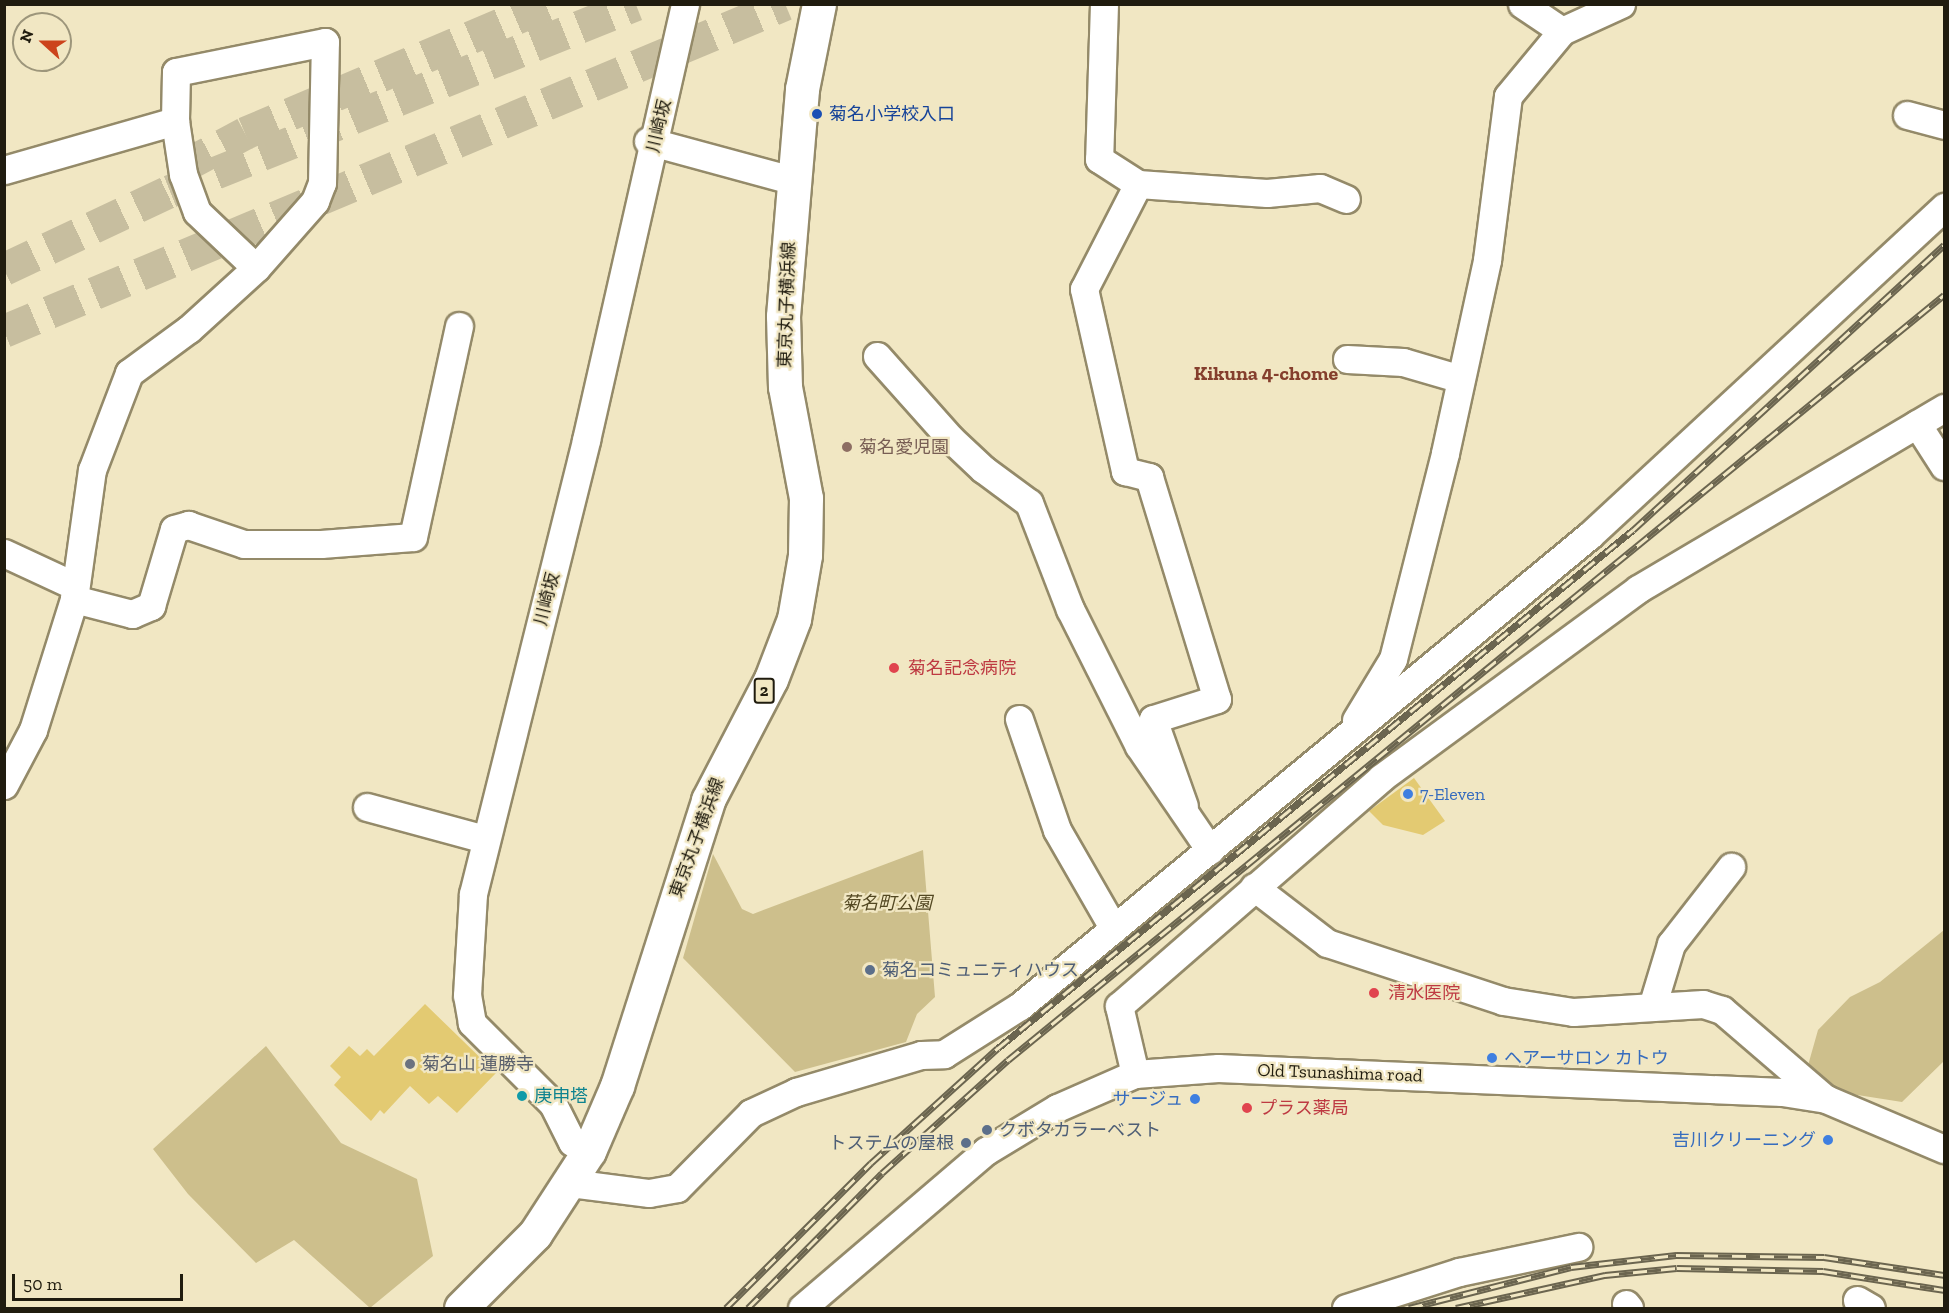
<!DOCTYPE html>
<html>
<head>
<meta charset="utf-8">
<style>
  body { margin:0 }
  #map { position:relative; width:1949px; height:1313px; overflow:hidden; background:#f1e7c3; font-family:"Zilla Slab","Noto Sans JP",serif }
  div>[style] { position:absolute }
  .green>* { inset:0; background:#cdbf8c }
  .building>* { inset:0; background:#e3ca72 }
  .highway-tunnel>* { height:33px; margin-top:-16.5px; transform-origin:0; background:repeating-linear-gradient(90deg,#c7be9f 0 33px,transparent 0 49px) }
  .roads { filter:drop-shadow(2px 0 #948a69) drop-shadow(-2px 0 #948a69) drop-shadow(0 2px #948a69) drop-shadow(0 -2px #948a69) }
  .minor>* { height:27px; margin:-13.5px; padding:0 13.5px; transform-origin:13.5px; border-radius:13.5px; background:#fff }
  .major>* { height:33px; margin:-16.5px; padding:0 16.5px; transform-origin:16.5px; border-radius:16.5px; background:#fff }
  .rail>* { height:7px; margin-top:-3.5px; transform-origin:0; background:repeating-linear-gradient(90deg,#f1e7c3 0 14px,#6b654f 0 28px); box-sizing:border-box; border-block:2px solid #6b654f }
  .dots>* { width:16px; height:16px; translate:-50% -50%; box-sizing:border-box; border:3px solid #f1e7c3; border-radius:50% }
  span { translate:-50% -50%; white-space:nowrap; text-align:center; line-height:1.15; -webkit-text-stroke:4.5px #f1e7c3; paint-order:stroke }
  .shield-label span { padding:2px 4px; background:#f1e7c3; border:2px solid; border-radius:4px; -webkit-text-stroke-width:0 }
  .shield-label { font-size:16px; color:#201c0f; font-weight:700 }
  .transit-label { font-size:18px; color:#164399 }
  .left { translate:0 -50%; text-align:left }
  .street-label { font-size:18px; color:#201c0f }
  .education-label { font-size:18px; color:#785e54 }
  .health-label { font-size:18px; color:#be3a42 }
  .shop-label { font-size:18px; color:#366cbe }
  .right { translate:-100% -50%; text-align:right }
  .park-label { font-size:18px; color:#534822; font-style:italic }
  .service-label { font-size:18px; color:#4e5e75 }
  .worship-label { font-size:18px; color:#5b616d }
  .culture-label { font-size:18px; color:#0d838f }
  .neighbourhood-label { font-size:20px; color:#853f2d; font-weight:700 }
  .frame { position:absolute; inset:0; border:6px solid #201c0f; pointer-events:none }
  .north { position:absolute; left:12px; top:12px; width:60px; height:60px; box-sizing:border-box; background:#f1e7c3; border:2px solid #9d967b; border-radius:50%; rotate:291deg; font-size:16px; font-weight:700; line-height:24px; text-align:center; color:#201c0f }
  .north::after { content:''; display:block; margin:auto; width:21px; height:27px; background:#cc431c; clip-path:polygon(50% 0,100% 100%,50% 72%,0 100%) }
  .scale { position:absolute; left:12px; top:1274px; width:171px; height:27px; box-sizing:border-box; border:3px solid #201c0f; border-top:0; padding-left:8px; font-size:18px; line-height:21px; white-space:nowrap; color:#201c0f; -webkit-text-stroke:4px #f1e7c3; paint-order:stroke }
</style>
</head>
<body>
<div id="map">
  <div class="green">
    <div style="clip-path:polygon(923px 850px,935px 997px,917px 1014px,906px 1042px,795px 1072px,683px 958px,713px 854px,742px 909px,753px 914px)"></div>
    <div style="clip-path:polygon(1944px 930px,1944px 1061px,1902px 1102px,1832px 1091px,1805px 1076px,1818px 1030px,1850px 997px,1880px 982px)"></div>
    <div style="clip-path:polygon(266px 1046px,341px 1143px,417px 1179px,433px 1256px,370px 1308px,294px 1240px,256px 1263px,188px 1194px,153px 1149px)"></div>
  </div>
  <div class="building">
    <div style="clip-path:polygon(1414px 778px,1445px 821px,1423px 835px,1383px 825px,1369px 811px)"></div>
    <div style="clip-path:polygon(425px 1004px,496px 1073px,457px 1113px,438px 1096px,429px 1104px,410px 1086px,384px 1114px,380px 1110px,371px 1121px,334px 1085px,341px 1077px,330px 1066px,349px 1046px,360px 1056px,367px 1049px,374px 1056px)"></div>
  </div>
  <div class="highway-tunnel">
    <div style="left:180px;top:168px;width:74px;rotate:-28.3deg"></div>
    <div style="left:245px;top:133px;width:330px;rotate:-23deg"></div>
    <div style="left:4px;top:269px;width:183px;rotate:-25.2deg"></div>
    <div style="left:170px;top:191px;width:502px;rotate:-21.86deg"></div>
    <div style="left:4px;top:331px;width:847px;rotate:-22.72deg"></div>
  </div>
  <div class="roads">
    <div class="minor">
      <div style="left:1104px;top:4px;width:155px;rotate:91.8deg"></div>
      <div style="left:1099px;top:159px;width:46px;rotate:32.7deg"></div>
      <div style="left:1138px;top:184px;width:118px;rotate:117.2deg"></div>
      <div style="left:1084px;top:289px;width:187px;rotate:77.3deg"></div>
      <div style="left:1125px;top:471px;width:25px;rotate:14deg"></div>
      <div style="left:1149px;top:477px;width:232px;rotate:73deg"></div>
      <div style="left:1217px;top:699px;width:67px;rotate:162.6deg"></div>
      <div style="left:1153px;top:719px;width:92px;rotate:70.4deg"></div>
      <div style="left:1522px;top:4px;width:48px;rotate:34deg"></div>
      <div style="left:1907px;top:115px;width:38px;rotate:15deg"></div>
      <div style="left:648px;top:141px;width:152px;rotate:15.2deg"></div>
      <div style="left:4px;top:170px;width:178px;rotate:-16deg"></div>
      <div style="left:1138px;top:184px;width:129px;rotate:4deg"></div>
      <div style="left:1267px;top:193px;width:53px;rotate:-5.4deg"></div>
      <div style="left:1320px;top:188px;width:28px;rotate:23deg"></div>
      <div style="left:877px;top:356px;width:111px;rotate:48.3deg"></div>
      <div style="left:951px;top:439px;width:44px;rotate:43.2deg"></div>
      <div style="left:983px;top:469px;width:57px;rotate:36.5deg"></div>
      <div style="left:1029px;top:503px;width:114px;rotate:68.9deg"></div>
      <div style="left:1070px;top:609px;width:153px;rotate:63.3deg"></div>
      <div style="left:1139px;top:746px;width:126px;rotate:55.7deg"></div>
      <div style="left:1347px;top:359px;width:56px;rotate:3.1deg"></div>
      <div style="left:1403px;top:362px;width:60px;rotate:16.3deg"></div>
      <div style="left:1917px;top:424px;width:50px;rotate:57.3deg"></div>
      <div style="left:4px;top:553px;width:76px;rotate:24.9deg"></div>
      <div style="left:74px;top:599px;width:60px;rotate:14.5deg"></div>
      <div style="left:132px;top:614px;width:21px;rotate:-23deg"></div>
      <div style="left:151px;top:606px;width:80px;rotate:-73.4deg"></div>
      <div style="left:174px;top:529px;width:15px;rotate:-16deg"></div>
      <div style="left:188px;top:525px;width:59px;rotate:18.7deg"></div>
      <div style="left:244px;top:544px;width:77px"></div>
      <div style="left:321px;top:544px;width:92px;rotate:-4.4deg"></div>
      <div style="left:413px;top:537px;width:216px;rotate:-77.7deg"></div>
      <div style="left:1019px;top:719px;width:117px;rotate:71.1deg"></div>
      <div style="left:1057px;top:830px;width:114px;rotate:60.1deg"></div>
      <div style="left:1356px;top:720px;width:71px;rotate:-58.8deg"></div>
      <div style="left:1393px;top:659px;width:212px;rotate:-75.8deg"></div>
      <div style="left:1445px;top:453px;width:198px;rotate:-77.7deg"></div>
      <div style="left:1487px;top:260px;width:165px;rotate:-82.7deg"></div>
      <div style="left:1508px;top:96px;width:85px;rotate:-50.3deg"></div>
      <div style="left:1562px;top:31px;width:65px;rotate:-24.6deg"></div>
      <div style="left:4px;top:785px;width:62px;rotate:-62.2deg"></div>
      <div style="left:33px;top:730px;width:137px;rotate:-72.6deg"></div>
      <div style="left:74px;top:599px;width:130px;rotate:-82.1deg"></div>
      <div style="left:92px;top:470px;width:104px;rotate:-69.1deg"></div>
      <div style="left:129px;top:373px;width:74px;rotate:-36.3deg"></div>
      <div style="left:189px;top:329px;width:91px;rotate:-42.3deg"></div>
      <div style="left:256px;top:268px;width:89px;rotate:-48.6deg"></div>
      <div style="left:315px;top:201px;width:19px;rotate:-69deg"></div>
      <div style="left:322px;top:183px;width:141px;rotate:-88.8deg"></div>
      <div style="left:325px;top:42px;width:152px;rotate:168.6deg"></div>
      <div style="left:176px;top:72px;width:49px;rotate:91.2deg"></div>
      <div style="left:175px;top:121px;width:54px;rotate:81.4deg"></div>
      <div style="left:183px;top:174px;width:40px;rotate:69.8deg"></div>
      <div style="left:197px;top:212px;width:81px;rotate:43.5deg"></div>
      <div style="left:367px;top:807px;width:122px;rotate:15.2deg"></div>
      <div style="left:1254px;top:887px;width:92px;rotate:37.5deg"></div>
      <div style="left:1327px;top:943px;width:185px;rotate:18.2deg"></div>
      <div style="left:1503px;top:1001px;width:71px;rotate:8.9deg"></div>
      <div style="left:1573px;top:1012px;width:130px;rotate:-3.5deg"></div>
      <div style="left:1703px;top:1004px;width:20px;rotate:18deg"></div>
      <div style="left:1722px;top:1010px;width:133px;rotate:40.7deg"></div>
      <div style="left:1652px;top:1007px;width:66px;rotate:-73.2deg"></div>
      <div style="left:1671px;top:944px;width:98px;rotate:-52.1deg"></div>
      <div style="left:1135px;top:1074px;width:70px;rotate:-103.2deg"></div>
      <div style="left:1119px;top:1006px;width:347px;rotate:-41deg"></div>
      <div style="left:1381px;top:778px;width:319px;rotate:-36.3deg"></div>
      <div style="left:1638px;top:589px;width:356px;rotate:-30.6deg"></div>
      <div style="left:589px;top:1151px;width:19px;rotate:-152deg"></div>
      <div style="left:572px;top:1142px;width:42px;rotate:-116.6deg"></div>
      <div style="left:553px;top:1104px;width:115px;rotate:-135deg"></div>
      <div style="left:472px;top:1023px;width:28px;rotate:-100deg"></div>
      <div style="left:467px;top:995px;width:101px;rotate:-86.6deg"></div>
      <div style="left:473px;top:894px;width:468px;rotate:-76deg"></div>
      <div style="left:586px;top:440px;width:447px;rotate:-77.2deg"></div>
      <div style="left:570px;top:1183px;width:80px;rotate:7.2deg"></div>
      <div style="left:649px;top:1193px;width:28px;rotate:-10deg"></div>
      <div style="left:677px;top:1188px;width:105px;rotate:-45.4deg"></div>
      <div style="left:751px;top:1113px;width:50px;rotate:-25deg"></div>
      <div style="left:796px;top:1092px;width:130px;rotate:-16.5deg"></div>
      <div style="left:921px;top:1055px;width:23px;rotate:-2deg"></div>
      <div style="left:944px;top:1054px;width:90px;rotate:-32.3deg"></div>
      <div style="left:1020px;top:1006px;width:739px;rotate:-39.57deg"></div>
      <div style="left:1590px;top:535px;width:483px;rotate:-42.8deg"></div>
      <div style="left:1857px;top:1300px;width:16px;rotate:30deg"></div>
      <div style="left:1626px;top:1304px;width:5px;rotate:53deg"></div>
      <div style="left:802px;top:1308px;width:242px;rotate:-40.5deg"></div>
      <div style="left:986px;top:1151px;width:83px;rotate:-31.2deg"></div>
      <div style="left:1057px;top:1108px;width:85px;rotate:-23.6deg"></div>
      <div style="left:1135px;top:1074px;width:83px;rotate:-4.1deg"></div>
      <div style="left:1218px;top:1068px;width:565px;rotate:2.44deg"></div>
      <div style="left:1782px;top:1092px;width:45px;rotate:9deg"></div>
      <div style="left:1826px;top:1099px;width:128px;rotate:23deg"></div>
      <div style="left:1346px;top:1308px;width:119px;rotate:-17.7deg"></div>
      <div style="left:1459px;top:1272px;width:122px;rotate:-11.9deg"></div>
    </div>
    <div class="major">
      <div style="left:461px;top:1308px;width:105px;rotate:-45deg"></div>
      <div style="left:535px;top:1234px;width:99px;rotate:-57deg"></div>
      <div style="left:589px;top:1151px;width:71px;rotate:-66.7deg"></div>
      <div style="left:617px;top:1086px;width:300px;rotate:-72.3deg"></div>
      <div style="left:708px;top:800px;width:136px;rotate:-62.5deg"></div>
      <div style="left:771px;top:679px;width:64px;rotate:-69deg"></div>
      <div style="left:794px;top:619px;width:65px;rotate:-80.2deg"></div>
      <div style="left:805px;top:555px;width:57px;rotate:-89deg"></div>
      <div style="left:806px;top:498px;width:113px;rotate:-100.7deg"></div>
      <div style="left:785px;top:387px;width:71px;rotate:-91.6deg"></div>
      <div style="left:783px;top:316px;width:228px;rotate:-85.2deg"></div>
      <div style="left:802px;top:89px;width:87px;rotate:-78.7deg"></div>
    </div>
  </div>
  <div class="rail">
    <div style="left:726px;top:1308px;width:205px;rotate:-45deg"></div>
    <div style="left:871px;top:1163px;width:171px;rotate:-42.2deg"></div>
    <div style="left:998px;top:1048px;width:819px;rotate:-39.21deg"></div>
    <div style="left:1633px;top:530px;width:422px;rotate:-42.5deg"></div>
    <div style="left:748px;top:1308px;width:190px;rotate:-45.2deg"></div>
    <div style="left:882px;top:1173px;width:169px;rotate:-41.9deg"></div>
    <div style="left:1008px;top:1060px;width:1209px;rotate:-39.26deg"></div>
    <div style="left:1409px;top:1308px;width:167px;rotate:-14.2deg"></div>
    <div style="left:1571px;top:1267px;width:106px;rotate:-6.5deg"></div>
    <div style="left:1676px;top:1255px;width:148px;rotate:0.8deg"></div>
    <div style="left:1824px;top:1257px;width:121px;rotate:8.5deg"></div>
    <div style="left:1456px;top:1308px;width:153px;rotate:-12.5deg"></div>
    <div style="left:1605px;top:1275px;width:72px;rotate:-5.6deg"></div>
    <div style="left:1677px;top:1268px;width:146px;rotate:1.2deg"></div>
    <div style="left:1823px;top:1271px;width:122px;rotate:8.9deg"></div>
  </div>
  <div class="dots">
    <div style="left:817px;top:114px;background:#1a4fb4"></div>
    <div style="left:847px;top:447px;background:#8d6e63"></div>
    <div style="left:894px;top:668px;background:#e0444e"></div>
    <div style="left:1408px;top:794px;background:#3f7fe0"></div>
    <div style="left:870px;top:970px;background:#5c6f8a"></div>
    <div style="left:1374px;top:993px;background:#e0444e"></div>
    <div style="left:1492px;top:1058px;background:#3f7fe0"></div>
    <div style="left:410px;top:1064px;background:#6b7280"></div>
    <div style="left:522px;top:1096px;background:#0f9aa8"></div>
    <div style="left:1195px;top:1099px;background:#3f7fe0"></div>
    <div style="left:1247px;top:1108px;background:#e0444e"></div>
    <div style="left:987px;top:1130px;background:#5c6f8a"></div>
    <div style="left:1828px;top:1140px;background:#3f7fe0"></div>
    <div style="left:966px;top:1143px;background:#5c6f8a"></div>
  </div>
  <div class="shield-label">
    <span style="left:764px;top:691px">2</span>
  </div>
  <div class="transit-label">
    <span class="left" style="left:829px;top:114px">菊名小学校入口</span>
  </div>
  <div class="street-label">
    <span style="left:659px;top:126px;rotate:-77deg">川崎坂</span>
    <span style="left:787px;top:305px;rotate:-88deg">東京丸子横浜線</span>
    <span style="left:547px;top:599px;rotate:-76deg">川崎坂</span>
    <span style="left:697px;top:838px;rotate:-70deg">東京丸子横浜線</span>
    <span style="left:1340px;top:1073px;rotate:2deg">Old Tsunashima road</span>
  </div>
  <div class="education-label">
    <span class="left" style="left:859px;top:447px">菊名愛児園</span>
  </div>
  <div class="health-label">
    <span class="left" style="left:908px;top:668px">菊名記念病院</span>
    <span class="left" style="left:1388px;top:993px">清水医院</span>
    <span class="left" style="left:1259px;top:1108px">プラス薬局</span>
  </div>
  <div class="shop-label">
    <span class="left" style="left:1420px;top:794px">7-Eleven</span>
    <span class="left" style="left:1504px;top:1058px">ヘアーサロン カトウ</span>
    <span class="right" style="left:1183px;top:1099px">サージュ</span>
    <span class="right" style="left:1816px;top:1140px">吉川クリーニング</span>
  </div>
  <div class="park-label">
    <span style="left:887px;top:903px">菊名町公園</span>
  </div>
  <div class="service-label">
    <span class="left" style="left:882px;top:970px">菊名コミュニティハウス</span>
    <span class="left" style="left:999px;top:1130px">クボタカラーベスト</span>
    <span class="right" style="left:954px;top:1143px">トステムの屋根</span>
  </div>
  <div class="worship-label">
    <span class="left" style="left:422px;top:1064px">菊名山 蓮勝寺</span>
  </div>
  <div class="culture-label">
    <span class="left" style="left:534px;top:1096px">庚申塔</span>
  </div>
  <div class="neighbourhood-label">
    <span style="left:1266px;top:373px">Kikuna 4-chome</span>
  </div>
  <div class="frame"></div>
  <div class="north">N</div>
  <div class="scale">50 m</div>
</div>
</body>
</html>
